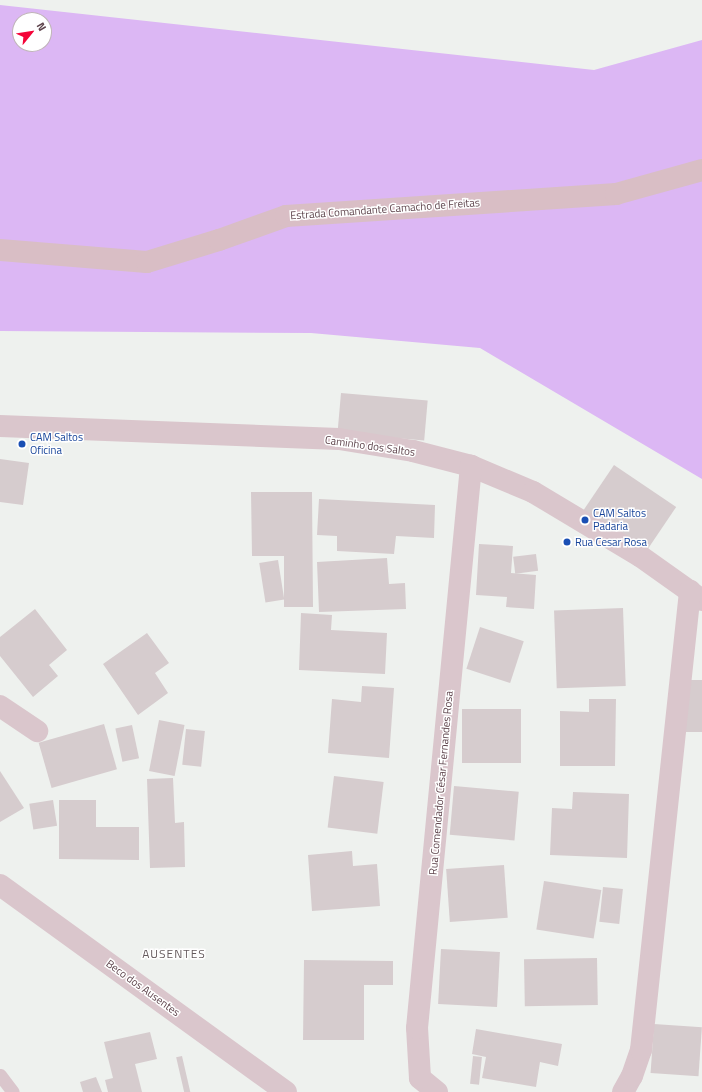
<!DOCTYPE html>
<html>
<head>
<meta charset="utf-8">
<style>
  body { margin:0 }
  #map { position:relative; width:702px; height:1092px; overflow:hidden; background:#eef1ee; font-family:"Titillium Web",sans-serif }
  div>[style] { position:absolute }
  .green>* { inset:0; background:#dcb7f4 }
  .building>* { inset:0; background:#d6ccce; transform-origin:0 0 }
  .service>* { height:13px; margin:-6.5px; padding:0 6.5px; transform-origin:6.5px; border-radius:6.5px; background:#dac6cc }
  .minor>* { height:22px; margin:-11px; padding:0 11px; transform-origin:11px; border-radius:11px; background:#dac6cc }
  .secondary>* { height:22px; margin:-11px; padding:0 11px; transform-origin:11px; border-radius:11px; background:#d9bec5 }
  .dots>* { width:11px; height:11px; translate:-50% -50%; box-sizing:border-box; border:2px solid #fff; border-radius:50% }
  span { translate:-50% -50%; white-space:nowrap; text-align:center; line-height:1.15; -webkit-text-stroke:3px #fff; paint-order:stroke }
  .street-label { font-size:11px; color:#5e444c }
  .transit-label { font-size:11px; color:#164399 }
  .left { translate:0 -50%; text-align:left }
  .neighbourhood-label { font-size:12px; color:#645a5c; letter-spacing:1px }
  .north { position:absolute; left:12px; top:12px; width:40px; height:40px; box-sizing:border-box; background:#fff; border:1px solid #bfb4b7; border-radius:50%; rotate:60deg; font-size:11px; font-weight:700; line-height:16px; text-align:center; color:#5e444c }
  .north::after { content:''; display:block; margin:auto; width:14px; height:18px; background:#f40539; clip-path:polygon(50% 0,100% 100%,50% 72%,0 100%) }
</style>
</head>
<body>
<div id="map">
  <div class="green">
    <div style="clip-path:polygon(evenodd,0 5px,594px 70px,702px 40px,702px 479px,480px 348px,311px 333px,0 331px,0 5px,20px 20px,44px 20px,44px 44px,20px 44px,20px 20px)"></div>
  </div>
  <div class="building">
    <div style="left:341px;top:393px;width:87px;height:40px;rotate:5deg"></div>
    <div style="clip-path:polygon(0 459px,29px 463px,23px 505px,0 502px)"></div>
    <div style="left:614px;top:465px;width:75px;height:55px;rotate:34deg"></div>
    <div style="clip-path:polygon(251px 492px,312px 492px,313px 607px,284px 607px,284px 556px,252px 556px)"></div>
    <div style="clip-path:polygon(319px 499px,435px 505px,434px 538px,396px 536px,394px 554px,337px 551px,337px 536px,317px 535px)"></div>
    <div style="clip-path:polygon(479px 544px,513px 546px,511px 573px,536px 575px,534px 609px,506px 607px,507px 597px,476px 595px)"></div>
    <div style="left:536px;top:554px;width:17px;height:23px;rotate:83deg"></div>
    <div style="clip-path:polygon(387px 558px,389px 584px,405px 583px,406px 609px,319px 612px,317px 562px)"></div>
    <div style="left:278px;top:560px;width:40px;height:19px;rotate:81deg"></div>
    <div style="left:623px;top:608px;width:78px;height:69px;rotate:88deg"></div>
    <div style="clip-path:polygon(35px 609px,67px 650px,49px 665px,58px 676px,33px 697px,0 656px,0 637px)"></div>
    <div style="clip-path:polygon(301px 613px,332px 615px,331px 630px,387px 633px,385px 674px,299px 670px)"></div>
    <div style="left:480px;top:627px;width:46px;height:44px;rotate:18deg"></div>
    <div style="clip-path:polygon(147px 633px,169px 663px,155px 673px,168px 693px,138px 715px,103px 664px)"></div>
    <div style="left:683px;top:680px;width:19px;height:52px"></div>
    <div style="clip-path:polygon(362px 686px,394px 688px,389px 758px,328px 753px,332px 699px,361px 702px)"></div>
    <div style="clip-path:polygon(589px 699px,616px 699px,615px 766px,560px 766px,560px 711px,589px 712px)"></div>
    <div style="left:462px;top:709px;width:59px;height:54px"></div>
    <div style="left:159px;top:720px;width:26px;height:52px;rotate:11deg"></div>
    <div style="left:104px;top:724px;width:47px;height:68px;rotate:74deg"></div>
    <div style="left:132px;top:725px;width:34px;height:17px;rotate:78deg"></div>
    <div style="left:186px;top:729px;width:19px;height:36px;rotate:6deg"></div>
    <div style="clip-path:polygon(0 771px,24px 808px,0 822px)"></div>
    <div style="left:334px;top:776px;width:50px;height:52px;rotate:7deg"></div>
    <div style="clip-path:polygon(173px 778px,175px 823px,184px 822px,185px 867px,150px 868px,147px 779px)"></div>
    <div style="left:454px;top:786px;width:65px;height:49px;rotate:5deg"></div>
    <div style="clip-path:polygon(573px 792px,629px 794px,627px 858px,550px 855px,552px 808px,572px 809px)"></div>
    <div style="left:53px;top:800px;width:26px;height:24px;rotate:81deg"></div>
    <div style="clip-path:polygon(59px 800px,96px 800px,96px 827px,139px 827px,139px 860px,59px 859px)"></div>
    <div style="clip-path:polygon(352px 851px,353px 866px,377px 864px,380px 906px,312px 911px,308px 855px)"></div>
    <div style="left:504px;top:865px;width:53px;height:58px;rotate:86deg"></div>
    <div style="left:544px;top:881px;width:58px;height:49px;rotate:9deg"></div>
    <div style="left:603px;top:887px;width:20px;height:35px;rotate:6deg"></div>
    <div style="left:441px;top:949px;width:59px;height:55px;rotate:3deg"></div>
    <div style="left:597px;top:958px;width:47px;height:73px;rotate:89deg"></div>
    <div style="clip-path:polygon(304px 960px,393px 961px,393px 985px,364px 985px,364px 1040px,303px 1040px)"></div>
    <div style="left:654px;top:1024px;width:48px;height:49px;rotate:4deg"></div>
    <div style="clip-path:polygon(476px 1029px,562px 1044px,558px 1066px,540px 1062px,536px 1087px,482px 1078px,486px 1057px,472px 1054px)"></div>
    <div style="clip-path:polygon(150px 1032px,157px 1059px,135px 1064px,142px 1092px,108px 1092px,105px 1080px,113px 1078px,104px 1042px)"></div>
    <div style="left:182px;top:1056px;width:37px;height:6px;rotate:77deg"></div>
    <div style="left:473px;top:1056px;width:9px;height:28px;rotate:6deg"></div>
    <div style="clip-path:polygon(96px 1077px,102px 1092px,83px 1092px,80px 1082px)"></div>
  </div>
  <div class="service">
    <div style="left:0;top:1075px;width:21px;rotate:53deg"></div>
  </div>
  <div class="minor">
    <div style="left:0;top:426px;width:339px;rotate:2.2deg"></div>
    <div style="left:339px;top:439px;width:75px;rotate:9.2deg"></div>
    <div style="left:413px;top:451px;width:60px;rotate:14.5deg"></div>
    <div style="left:471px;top:466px;width:67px;rotate:22.8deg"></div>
    <div style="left:533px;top:492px;width:125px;rotate:30.9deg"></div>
    <div style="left:640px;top:556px;width:76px;rotate:35.4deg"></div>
    <div style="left:0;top:706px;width:45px;rotate:34deg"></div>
    <div style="left:0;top:885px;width:353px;rotate:35.9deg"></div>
    <div style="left:437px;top:1092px;width:22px;rotate:-141deg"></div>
    <div style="left:420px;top:1078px;width:50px;rotate:-93.4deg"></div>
    <div style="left:417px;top:1028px;width:565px;rotate:-84.51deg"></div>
    <div style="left:623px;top:1092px;width:18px;rotate:-61deg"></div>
    <div style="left:632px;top:1076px;width:28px;rotate:-71deg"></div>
    <div style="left:641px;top:1050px;width:462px;rotate:-83.9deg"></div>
  </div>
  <div class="secondary">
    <div style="left:0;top:250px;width:147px;rotate:4.7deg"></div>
    <div style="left:147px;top:262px;width:75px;rotate:-17deg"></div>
    <div style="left:219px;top:240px;width:71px;rotate:-19.7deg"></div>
    <div style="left:286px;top:216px;width:331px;rotate:-3.8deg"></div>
    <div style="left:616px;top:194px;width:89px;rotate:-15.6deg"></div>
  </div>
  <div class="dots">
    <div style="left:22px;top:444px;background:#1a4fb4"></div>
    <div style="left:585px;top:520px;background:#1a4fb4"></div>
    <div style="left:567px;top:542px;background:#1a4fb4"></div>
  </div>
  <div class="street-label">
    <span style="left:385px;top:209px;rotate:-4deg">Estrada Comandante Camacho de Freitas</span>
    <span style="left:370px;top:446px;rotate:8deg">Caminho dos Saltos</span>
    <span style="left:441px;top:783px;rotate:-85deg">Rua Comendador César Fernandes Rosa</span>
    <span style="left:143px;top:988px;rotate:36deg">Beco dos Ausentes</span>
  </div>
  <div class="transit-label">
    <span class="left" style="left:30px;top:444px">CAM Saltos<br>Oficina</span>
    <span class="left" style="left:593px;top:520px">CAM Saltos<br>Padaria</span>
    <span class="left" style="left:575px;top:542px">Rua Cesar Rosa</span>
  </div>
  <div class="neighbourhood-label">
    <span style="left:174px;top:954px">AUSENTES</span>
  </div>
  <div class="north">N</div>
</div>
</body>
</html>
